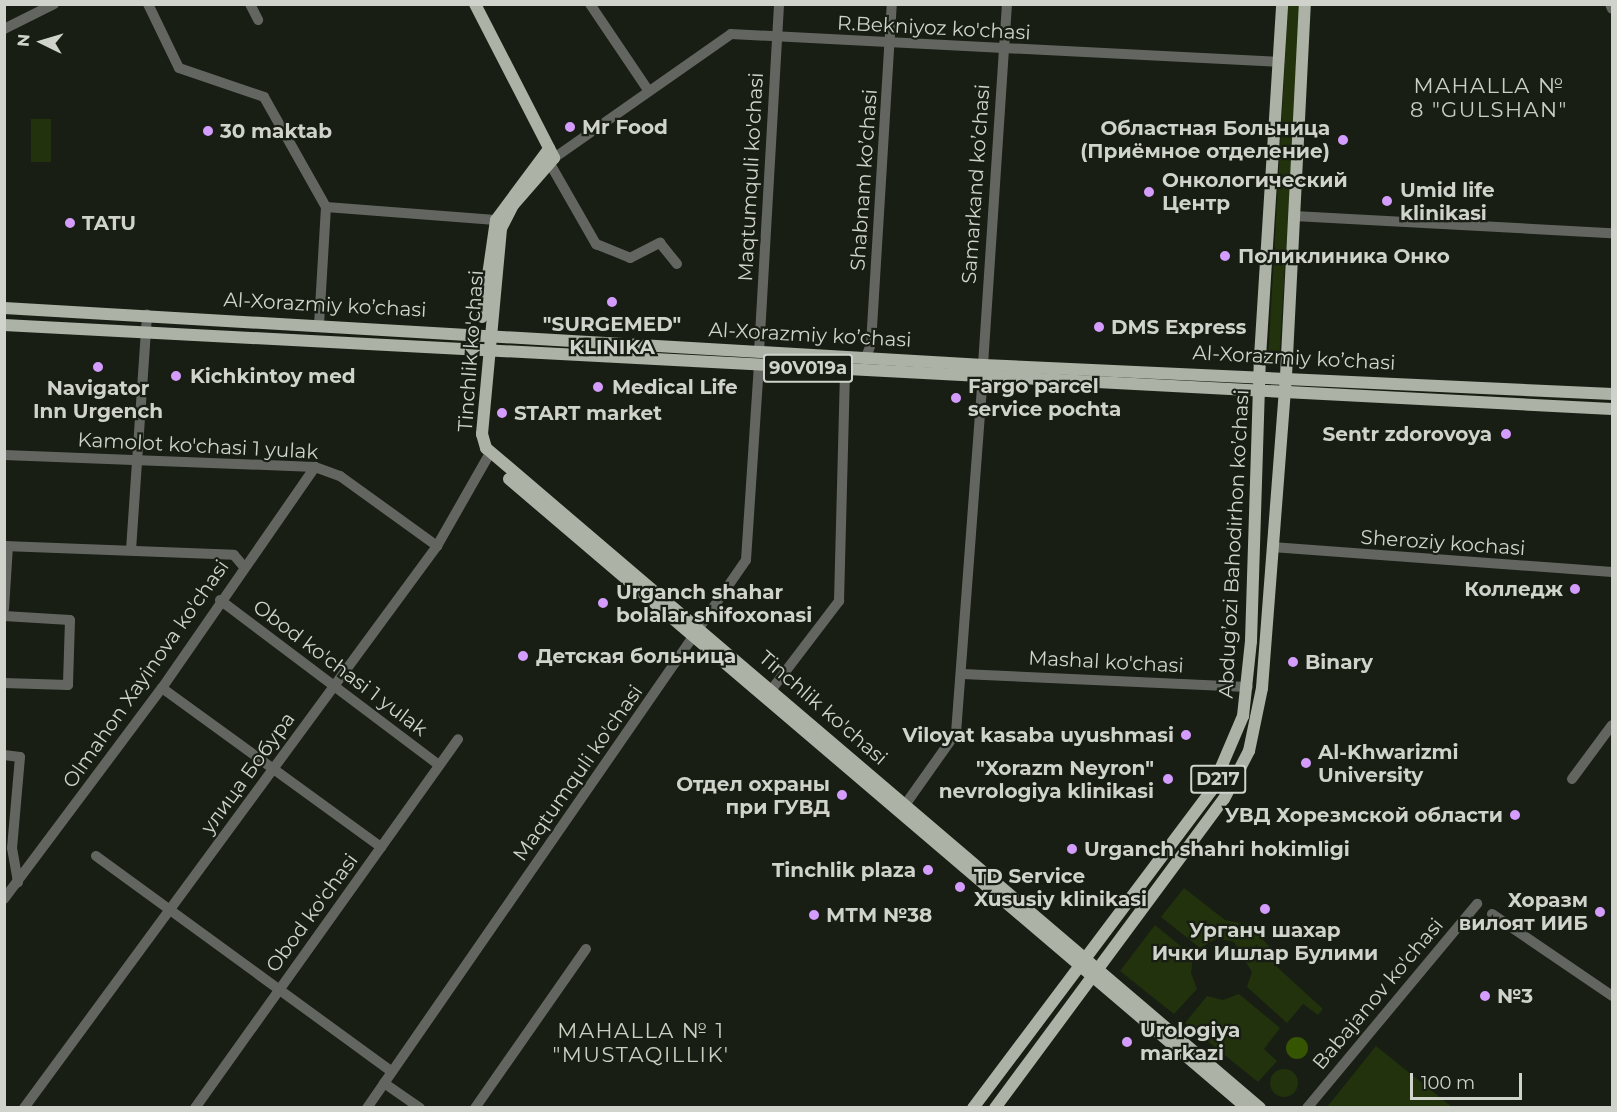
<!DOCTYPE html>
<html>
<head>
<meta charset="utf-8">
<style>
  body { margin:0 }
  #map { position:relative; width:1617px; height:1112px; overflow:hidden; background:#181e13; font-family:Montserrat,sans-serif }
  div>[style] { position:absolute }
  .green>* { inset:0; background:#21320c; transform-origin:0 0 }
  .round { border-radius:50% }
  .water>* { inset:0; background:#365503 }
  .minor>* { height:10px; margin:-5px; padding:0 5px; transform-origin:5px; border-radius:5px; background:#636660 }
  .major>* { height:12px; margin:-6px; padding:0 6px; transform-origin:6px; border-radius:6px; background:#acb2a6 }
  .dots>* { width:16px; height:16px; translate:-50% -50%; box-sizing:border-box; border:3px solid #181e13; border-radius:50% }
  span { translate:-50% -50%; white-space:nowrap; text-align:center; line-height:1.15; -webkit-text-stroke:4.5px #181e13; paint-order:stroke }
  .shield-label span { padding:2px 4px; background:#181e13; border:2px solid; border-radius:4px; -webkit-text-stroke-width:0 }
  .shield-label { font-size:18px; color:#cfd3cc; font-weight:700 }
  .street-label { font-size:20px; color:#cfd3cc }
  .poi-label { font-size:20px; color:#cfd3cc; font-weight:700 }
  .left { translate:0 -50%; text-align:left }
  .right { translate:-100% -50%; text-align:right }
  .neighbourhood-label { font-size:21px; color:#c9d0c2; letter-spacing:1.5px }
  .frame { position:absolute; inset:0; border:6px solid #cfd3cc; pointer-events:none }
  .north { position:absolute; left:12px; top:12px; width:60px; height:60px; -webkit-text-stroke:4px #181e13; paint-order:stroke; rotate:275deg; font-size:16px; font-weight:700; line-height:24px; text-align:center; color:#cfd3cc }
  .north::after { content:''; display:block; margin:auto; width:21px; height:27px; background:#cfd3cc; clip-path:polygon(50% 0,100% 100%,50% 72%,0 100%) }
  .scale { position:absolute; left:1410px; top:1073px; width:112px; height:27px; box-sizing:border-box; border:3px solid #cfd3cc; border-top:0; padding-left:8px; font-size:18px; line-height:21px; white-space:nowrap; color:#cfd3cc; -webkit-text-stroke:4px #181e13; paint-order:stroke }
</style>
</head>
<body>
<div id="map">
  <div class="green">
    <div style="clip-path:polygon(1288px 5px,1301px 5px,1279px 363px,1268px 362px)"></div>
    <div style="left:31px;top:119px;width:20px;height:43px"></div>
    <div style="clip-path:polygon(1184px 888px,1225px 920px,1248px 925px,1276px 953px,1277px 967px,1323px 1009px,1318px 1015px,1303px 1004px,1287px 1023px,1247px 987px,1252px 972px,1234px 942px,1217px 938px,1200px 948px,1161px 917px)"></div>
    <div style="clip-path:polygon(1155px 925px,1193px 956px,1191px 973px,1197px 989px,1174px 1014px,1120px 971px)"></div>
    <div style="clip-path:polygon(1239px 994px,1280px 1028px,1264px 1049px,1277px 1061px,1258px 1082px,1185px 1023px,1207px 996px,1223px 1000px)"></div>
    <div style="clip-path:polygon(1376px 1046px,1452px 1107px,1327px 1107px)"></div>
    <div class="round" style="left:1270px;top:1069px;width:28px;height:28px"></div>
  </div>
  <div class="water">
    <div class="round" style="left:1286px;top:1037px;width:22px;height:22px"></div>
  </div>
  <div class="minor">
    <div style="left:148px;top:4px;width:71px;rotate:64.2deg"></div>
    <div style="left:179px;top:68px;width:90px;rotate:18.8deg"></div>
    <div style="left:264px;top:97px;width:126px;rotate:60.6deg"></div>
    <div style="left:326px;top:207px;width:117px;rotate:93.4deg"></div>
    <div style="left:250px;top:4px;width:18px;rotate:63deg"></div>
    <div style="left:590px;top:4px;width:104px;rotate:56deg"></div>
    <div style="left:1610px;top:4px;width:5px;rotate:68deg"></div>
    <div style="left:4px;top:29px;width:56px;rotate:-26.6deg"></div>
    <div style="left:554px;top:158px;width:216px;rotate:-35deg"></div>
    <div style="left:731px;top:34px;width:549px;rotate:2.92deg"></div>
    <div style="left:549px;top:162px;width:95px;rotate:60.2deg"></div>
    <div style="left:596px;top:244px;width:37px;rotate:22deg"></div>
    <div style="left:630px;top:258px;width:34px;rotate:-27deg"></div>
    <div style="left:660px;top:243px;width:27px;rotate:51deg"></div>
    <div style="left:326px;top:207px;width:170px;rotate:4.4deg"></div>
    <div style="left:1294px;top:216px;width:318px;rotate:3.1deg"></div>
    <div style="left:759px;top:352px;width:349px;rotate:-86.7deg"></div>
    <div style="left:866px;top:357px;width:14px;rotate:-69deg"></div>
    <div style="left:871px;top:344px;width:341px;rotate:-86.5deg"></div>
    <div style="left:983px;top:365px;width:362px;rotate:-86.2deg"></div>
    <div style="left:4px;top:455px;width:311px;rotate:2.2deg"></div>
    <div style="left:315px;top:467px;width:27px;rotate:20deg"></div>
    <div style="left:340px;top:476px;width:120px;rotate:35.8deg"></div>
    <div style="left:4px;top:546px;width:230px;rotate:2.2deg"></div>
    <div style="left:234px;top:555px;width:16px;rotate:50deg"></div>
    <div style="left:1272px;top:547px;width:341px;rotate:4.2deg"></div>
    <div style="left:131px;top:550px;width:236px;rotate:-86.1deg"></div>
    <div style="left:220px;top:600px;width:274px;rotate:37deg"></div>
    <div style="left:4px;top:609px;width:63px;rotate:-86.4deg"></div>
    <div style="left:4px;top:616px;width:66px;rotate:3.5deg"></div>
    <div style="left:70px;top:620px;width:65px;rotate:91.8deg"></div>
    <div style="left:68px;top:685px;width:64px;rotate:-178.2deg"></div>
    <div style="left:962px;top:674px;width:286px;rotate:2.6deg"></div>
    <div style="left:162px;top:688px;width:271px;rotate:36deg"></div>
    <div style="left:772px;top:689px;width:111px;rotate:-52.7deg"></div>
    <div style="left:839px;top:601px;width:232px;rotate:-88.5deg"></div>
    <div style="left:4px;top:755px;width:16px;rotate:7deg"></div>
    <div style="left:20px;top:757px;width:91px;rotate:95deg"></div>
    <div style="left:12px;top:848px;width:35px;rotate:80deg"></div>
    <div style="left:1572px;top:779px;width:67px;rotate:-53.5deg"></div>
    <div style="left:900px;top:812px;width:97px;rotate:-54.7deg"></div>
    <div style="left:956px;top:733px;width:357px;rotate:-85.7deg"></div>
    <div style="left:96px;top:856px;width:366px;rotate:36.1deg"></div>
    <div style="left:4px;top:899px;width:264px;rotate:-53.2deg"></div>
    <div style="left:162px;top:688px;width:269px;rotate:-55.3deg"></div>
    <div style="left:1492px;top:914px;width:145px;rotate:34.3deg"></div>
    <div style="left:384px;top:1083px;width:44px;rotate:34.8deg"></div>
    <div style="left:24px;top:1108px;width:697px;rotate:-53.69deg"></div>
    <div style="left:437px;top:546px;width:107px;rotate:-60.3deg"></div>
    <div style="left:195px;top:1108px;width:453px;rotate:-54.5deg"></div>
    <div style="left:367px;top:1108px;width:666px;rotate:-55.33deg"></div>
    <div style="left:746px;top:560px;width:195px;rotate:-86.2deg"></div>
    <div style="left:475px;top:1108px;width:194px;rotate:-55.1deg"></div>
    <div style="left:1307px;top:1108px;width:266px;rotate:-50.2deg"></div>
  </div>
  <div class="major">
    <div style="left:475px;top:4px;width:173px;rotate:62.8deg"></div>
    <div style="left:554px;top:158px;width:62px;rotate:131.1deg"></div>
    <div style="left:513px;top:205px;width:27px;rotate:117deg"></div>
    <div style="left:501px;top:229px;width:206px;rotate:95.3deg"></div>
    <div style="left:482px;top:434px;width:15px;rotate:74deg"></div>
    <div style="left:486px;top:448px;width:1017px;rotate:40.45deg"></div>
    <div style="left:4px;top:308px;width:981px;rotate:3.33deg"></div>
    <div style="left:983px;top:365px;width:630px;rotate:2.64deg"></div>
    <div style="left:482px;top:317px;width:98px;rotate:-81.8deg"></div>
    <div style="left:496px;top:220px;width:89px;rotate:-53.3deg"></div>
    <div style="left:4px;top:325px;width:1610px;rotate:2.99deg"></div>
    <div style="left:509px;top:479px;width:970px;rotate:40.44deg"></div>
    <div style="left:973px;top:1108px;width:396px;rotate:-53.1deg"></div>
    <div style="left:1211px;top:791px;width:82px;rotate:-66.9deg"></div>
    <div style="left:1243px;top:716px;width:75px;rotate:-83.9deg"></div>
    <div style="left:1251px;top:641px;width:284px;rotate:-88.2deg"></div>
    <div style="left:1260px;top:357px;width:354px;rotate:-86.4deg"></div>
    <div style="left:995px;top:1108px;width:385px;rotate:-53.5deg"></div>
    <div style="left:1224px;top:799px;width:54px;rotate:-62.5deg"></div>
    <div style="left:1249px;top:751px;width:64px;rotate:-78.3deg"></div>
    <div style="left:1262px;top:688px;width:313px;rotate:-85.6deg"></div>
    <div style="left:1286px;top:376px;width:372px;rotate:-87.1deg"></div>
  </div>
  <div class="dots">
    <div style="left:570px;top:127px;background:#d49cfc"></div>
    <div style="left:208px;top:131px;background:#d49cfc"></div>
    <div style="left:1343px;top:140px;background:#d49cfc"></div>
    <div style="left:1149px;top:192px;background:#d49cfc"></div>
    <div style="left:1387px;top:201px;background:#d49cfc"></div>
    <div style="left:70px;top:223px;background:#d49cfc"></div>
    <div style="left:1225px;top:256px;background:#d49cfc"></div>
    <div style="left:612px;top:302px;background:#d49cfc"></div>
    <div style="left:1099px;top:327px;background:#d49cfc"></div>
    <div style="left:98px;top:367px;background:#d49cfc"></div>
    <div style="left:176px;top:376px;background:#d49cfc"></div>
    <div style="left:598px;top:387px;background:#d49cfc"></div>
    <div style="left:956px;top:398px;background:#d49cfc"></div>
    <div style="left:502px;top:413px;background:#d49cfc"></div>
    <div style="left:1506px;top:434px;background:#d49cfc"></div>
    <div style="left:1575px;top:589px;background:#d49cfc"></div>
    <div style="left:603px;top:603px;background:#d49cfc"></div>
    <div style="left:523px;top:656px;background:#d49cfc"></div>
    <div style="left:1293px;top:662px;background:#d49cfc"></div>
    <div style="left:1186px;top:735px;background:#d49cfc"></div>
    <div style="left:1306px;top:763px;background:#d49cfc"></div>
    <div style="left:1168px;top:779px;background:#d49cfc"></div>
    <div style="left:842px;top:795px;background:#d49cfc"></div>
    <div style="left:1515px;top:815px;background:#d49cfc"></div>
    <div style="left:1072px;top:849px;background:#d49cfc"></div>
    <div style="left:928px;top:870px;background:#d49cfc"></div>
    <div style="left:960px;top:887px;background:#d49cfc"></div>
    <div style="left:1265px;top:909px;background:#d49cfc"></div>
    <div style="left:1600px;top:912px;background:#d49cfc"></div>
    <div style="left:814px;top:915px;background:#d49cfc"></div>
    <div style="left:1485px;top:996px;background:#d49cfc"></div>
    <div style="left:1127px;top:1042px;background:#d49cfc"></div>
  </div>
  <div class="shield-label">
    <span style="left:808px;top:368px">90V019a</span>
    <span style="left:1218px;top:779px">D217</span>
  </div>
  <div class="street-label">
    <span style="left:934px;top:28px;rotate:3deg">R.Bekniyoz ko'chasi</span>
    <span style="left:751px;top:177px;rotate:-87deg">Maqtumquli ko'chasi</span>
    <span style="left:864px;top:180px;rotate:-86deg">Shabnam ko’chasi</span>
    <span style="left:976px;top:184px;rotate:-86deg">Samarkand ko’chasi</span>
    <span style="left:325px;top:305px;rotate:3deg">Al-Xorazmiy ko’chasi</span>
    <span style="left:810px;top:335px;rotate:3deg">Al-Xorazmiy ko’chasi</span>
    <span style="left:471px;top:351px;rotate:-86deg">Tinchlik ko'chasi</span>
    <span style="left:1294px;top:358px;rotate:3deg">Al-Xorazmiy ko’chasi</span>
    <span style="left:198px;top:446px;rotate:3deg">Kamolot ko'chasi 1 yulak</span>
    <span style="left:1443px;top:543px;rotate:4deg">Sheroziy kochasi</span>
    <span style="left:1234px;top:544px;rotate:-87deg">Abdug’ozi Bahodirhon ko’chasi</span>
    <span style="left:1106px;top:662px;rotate:3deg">Mashal ko'chasi</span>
    <span style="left:340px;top:668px;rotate:37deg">Obod ko'chasi 1 yulak</span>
    <span style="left:146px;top:674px;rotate:-55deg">Olmahon Xayinova ko'chasi</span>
    <span style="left:823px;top:708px;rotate:41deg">Tinchlik ko'chasi</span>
    <span style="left:248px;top:773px;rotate:-54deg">улица Бобура</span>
    <span style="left:578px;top:773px;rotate:-55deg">Maqtumquli ko'chasi</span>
    <span style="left:312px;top:913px;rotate:-54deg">Obod ko'chasi</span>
    <span style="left:1378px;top:994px;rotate:-50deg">Babajanov ko'chasi</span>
  </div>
  <div class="poi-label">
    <span class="left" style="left:582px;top:127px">Mr Food</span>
    <span class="right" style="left:1330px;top:140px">Областная Больница<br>(Приёмное отделение)</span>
    <span class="left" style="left:220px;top:131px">30 maktab</span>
    <span class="left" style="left:1162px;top:192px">Онкологический<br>Центр</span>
    <span class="left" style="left:1400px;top:202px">Umid life<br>klinikasi</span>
    <span class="left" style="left:82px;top:223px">TATU</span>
    <span class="left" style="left:1238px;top:256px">Поликлиника Онко</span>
    <span style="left:612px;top:336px">"SURGEMED"<br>KLINIKA</span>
    <span class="left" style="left:1111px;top:327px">DMS Express</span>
    <span class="left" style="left:190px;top:376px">Kichkintoy med</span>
    <span class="left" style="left:968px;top:398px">Fargo parcel<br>service pochta</span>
    <span class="left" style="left:612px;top:387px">Medical Life</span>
    <span style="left:98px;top:400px">Navigator<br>Inn Urgench</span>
    <span class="left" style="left:514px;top:413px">START market</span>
    <span class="right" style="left:1492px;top:434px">Sentr zdorovoya</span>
    <span class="right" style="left:1563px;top:589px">Колледж</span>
    <span class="left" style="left:616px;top:604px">Urganch shahar<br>bolalar shifoxonasi</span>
    <span class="left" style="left:536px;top:656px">Детская больница</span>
    <span class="left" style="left:1305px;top:662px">Binary</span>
    <span class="right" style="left:1174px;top:735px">Viloyat kasaba uyushmasi</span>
    <span class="left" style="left:1318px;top:764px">Al-Khwarizmi<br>University</span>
    <span class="right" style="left:1154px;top:780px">"Xorazm Neyron"<br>nevrologiya klinikasi</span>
    <span class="right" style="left:830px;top:796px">Отдел охраны<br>при ГУВД</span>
    <span class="right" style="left:1503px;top:815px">УВД Хорезмской области</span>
    <span class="left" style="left:1084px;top:849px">Urganch shahri hokimligi</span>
    <span class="right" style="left:916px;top:870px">Tinchlik plaza</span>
    <span class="left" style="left:974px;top:888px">TD Service<br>Xususiy klinikasi</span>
    <span class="right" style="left:1588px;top:912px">Хоразм<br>вилоят ИИБ</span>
    <span class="left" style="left:826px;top:915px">МТМ №38</span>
    <span style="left:1265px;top:942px">Урганч шахар<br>Ички Ишлар Булими</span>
    <span class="left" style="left:1497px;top:996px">№3</span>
    <span class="left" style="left:1140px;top:1042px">Urologiya<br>markazi</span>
  </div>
  <div class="neighbourhood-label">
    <span style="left:1489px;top:98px">MAHALLA №<br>8 "GULSHAN"</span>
    <span style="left:641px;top:1043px">MAHALLA № 1<br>"MUSTAQILLIK'</span>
  </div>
  <div class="frame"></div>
  <div class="north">N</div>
  <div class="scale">100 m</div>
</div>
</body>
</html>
